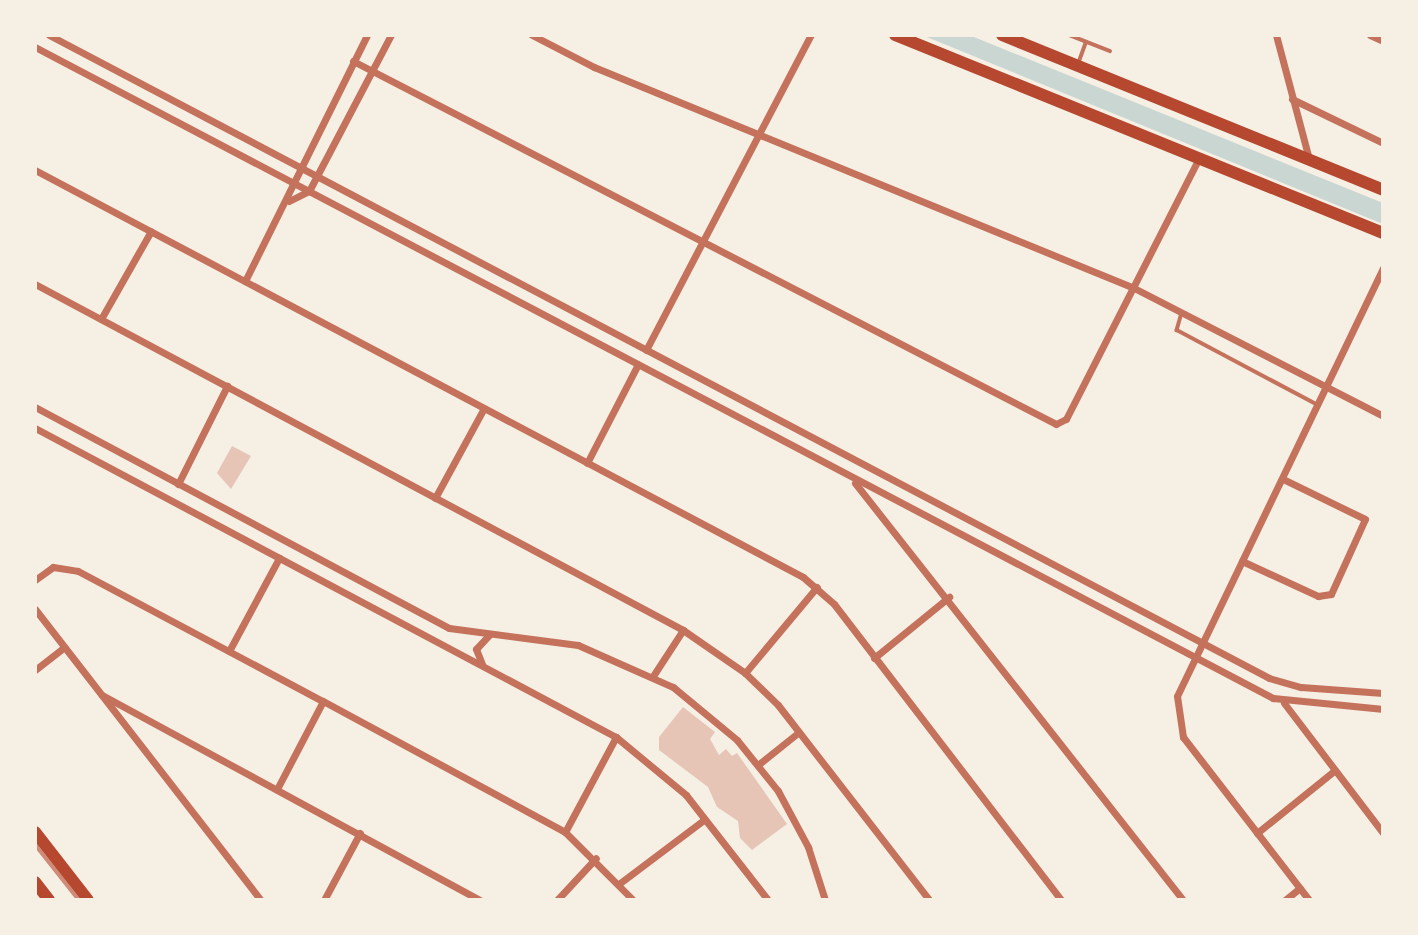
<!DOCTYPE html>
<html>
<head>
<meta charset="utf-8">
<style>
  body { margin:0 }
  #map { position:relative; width:1418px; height:935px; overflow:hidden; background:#f6efe4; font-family:"Varela Round",sans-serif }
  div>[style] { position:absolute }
  .water>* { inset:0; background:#c9d6d2 }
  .building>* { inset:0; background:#e6c5b7 }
  .service>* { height:3.5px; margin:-1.75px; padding:0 1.75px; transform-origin:1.75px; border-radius:1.75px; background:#c5725c }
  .minor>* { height:7px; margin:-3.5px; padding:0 3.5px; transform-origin:3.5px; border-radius:3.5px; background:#c5725c }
  .primary>* { height:12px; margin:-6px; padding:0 6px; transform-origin:6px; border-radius:6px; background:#b5482f }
  .rail>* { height:3.5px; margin:-1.75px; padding:0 1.75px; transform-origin:1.75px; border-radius:1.75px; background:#cf8b77 }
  span { translate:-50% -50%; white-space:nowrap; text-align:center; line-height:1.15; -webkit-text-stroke:7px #f6efe4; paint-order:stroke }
  .frame { position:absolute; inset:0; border:37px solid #f6efe4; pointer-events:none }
</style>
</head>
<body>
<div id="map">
  <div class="water">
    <div style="clip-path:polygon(922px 35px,969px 35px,1383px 203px,1383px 224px)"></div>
  </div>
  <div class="building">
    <div style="clip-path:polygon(232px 446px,251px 456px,231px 489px,217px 473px)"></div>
    <div style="clip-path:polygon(683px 707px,715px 732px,710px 739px,719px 755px,726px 749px,732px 756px,737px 753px,787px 824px,752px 850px,740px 838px,738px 821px,717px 807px,708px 787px,659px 750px,659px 737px)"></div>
  </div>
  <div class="service">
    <div style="left:1069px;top:35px;width:44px;rotate:21.3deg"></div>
    <div style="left:1078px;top:64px;width:23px;rotate:-70deg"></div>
    <div style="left:1182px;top:313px;width:18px;rotate:106deg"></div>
    <div style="left:1177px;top:330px;width:160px;rotate:28deg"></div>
  </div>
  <div class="minor">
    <div style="left:49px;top:35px;width:1379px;rotate:27.79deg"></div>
    <div style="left:1269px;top:678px;width:33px;rotate:16deg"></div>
    <div style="left:1301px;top:687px;width:82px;rotate:4.2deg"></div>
    <div style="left:532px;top:35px;width:70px;rotate:27.3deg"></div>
    <div style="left:594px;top:67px;width:583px;rotate:22.26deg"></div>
    <div style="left:1134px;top:288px;width:280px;rotate:27.2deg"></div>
    <div style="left:1276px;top:35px;width:128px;rotate:75.1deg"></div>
    <div style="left:1370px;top:35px;width:14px;rotate:25deg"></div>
    <div style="left:35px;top:47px;width:1399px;rotate:27.74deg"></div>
    <div style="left:1273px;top:698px;width:111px;rotate:5.7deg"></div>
    <div style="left:353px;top:61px;width:791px;rotate:27.31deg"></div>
    <div style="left:1056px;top:424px;width:11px;rotate:-27deg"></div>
    <div style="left:1066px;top:419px;width:291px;rotate:-63deg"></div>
    <div style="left:1292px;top:99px;width:101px;rotate:25.8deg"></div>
    <div style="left:35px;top:170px;width:869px;rotate:27.92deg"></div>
    <div style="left:803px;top:577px;width:41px;rotate:41.1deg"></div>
    <div style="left:834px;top:604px;width:373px;rotate:52.5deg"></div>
    <div style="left:289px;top:201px;width:22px;rotate:-27deg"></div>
    <div style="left:309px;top:191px;width:176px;rotate:-62.3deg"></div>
    <div style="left:245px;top:281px;width:275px;rotate:-63.6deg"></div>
    <div style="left:35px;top:284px;width:735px;rotate:28.1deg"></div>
    <div style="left:683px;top:630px;width:75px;rotate:34.7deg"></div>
    <div style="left:745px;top:673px;width:46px;rotate:44.1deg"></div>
    <div style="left:778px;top:705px;width:247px;rotate:52.2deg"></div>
    <div style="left:101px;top:319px;width:101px;rotate:-60.4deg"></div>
    <div style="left:646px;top:350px;width:356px;rotate:-62.4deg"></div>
    <div style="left:35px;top:407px;width:469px;rotate:28.1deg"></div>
    <div style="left:449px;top:628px;width:130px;rotate:7.5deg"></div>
    <div style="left:578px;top:645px;width:104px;rotate:23.9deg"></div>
    <div style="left:673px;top:687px;width:83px;rotate:39.6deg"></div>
    <div style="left:737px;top:740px;width:65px;rotate:51.2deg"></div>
    <div style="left:778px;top:791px;width:64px;rotate:61.8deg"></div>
    <div style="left:808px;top:847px;width:56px;rotate:72.2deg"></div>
    <div style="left:35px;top:428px;width:658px;rotate:28.01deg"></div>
    <div style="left:616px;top:737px;width:91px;rotate:39.6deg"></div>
    <div style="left:686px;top:795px;width:133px;rotate:52deg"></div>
    <div style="left:587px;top:463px;width:111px;rotate:-62.7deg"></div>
    <div style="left:855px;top:483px;width:531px;rotate:51.81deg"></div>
    <div style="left:178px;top:484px;width:110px;rotate:-63.4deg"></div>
    <div style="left:435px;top:498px;width:102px;rotate:-61.4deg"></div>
    <div style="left:1242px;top:561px;width:84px;rotate:24.7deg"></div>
    <div style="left:1318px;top:596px;width:13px;rotate:-9deg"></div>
    <div style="left:1331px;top:594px;width:82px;rotate:-65.6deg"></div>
    <div style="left:1365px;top:519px;width:91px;rotate:-154deg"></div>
    <div style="left:35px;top:580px;width:22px;rotate:-36deg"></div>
    <div style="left:53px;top:567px;width:25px;rotate:9deg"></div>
    <div style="left:78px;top:571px;width:277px;rotate:28deg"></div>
    <div style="left:323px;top:701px;width:275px;rotate:28.4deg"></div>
    <div style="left:565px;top:832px;width:96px;rotate:45deg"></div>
    <div style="left:35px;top:609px;width:368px;rotate:52.2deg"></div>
    <div style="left:229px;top:651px;width:106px;rotate:-61.7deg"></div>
    <div style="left:874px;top:658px;width:97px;rotate:-39.1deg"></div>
    <div style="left:482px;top:664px;width:16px;rotate:-112deg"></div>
    <div style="left:476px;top:649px;width:19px;rotate:-47deg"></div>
    <div style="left:35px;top:670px;width:37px;rotate:-38deg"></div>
    <div style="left:745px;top:673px;width:112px;rotate:-50.1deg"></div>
    <div style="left:653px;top:676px;width:55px;rotate:-56.9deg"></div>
    <div style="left:102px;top:695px;width:430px;rotate:28.5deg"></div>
    <div style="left:1284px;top:703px;width:163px;rotate:52.7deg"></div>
    <div style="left:759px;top:764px;width:51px;rotate:-38.7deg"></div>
    <div style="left:277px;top:789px;width:99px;rotate:-62.4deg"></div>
    <div style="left:565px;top:832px;width:108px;rotate:-61.8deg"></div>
    <div style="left:1257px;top:833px;width:100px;rotate:-38.9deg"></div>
    <div style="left:620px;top:883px;width:106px;rotate:-37deg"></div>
    <div style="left:324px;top:900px;width:76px;rotate:-61.8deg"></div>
    <div style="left:557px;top:900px;width:57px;rotate:-47.1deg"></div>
    <div style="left:1285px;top:900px;width:19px;rotate:-39deg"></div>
    <div style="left:1309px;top:900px;width:206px;rotate:-127.7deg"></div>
    <div style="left:1183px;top:737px;width:41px;rotate:-98.3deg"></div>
    <div style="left:1177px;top:696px;width:475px;rotate:-64.3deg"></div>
  </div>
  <div class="primary">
    <div style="left:895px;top:35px;width:527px;rotate:22.08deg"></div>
    <div style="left:1002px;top:35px;width:411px;rotate:22.1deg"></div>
    <div style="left:35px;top:832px;width:86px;rotate:52.1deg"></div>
    <div style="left:35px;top:882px;width:23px;rotate:52deg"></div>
  </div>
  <div class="rail">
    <div style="left:35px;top:844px;width:71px;rotate:51.8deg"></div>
  </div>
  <div class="frame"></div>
</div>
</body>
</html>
